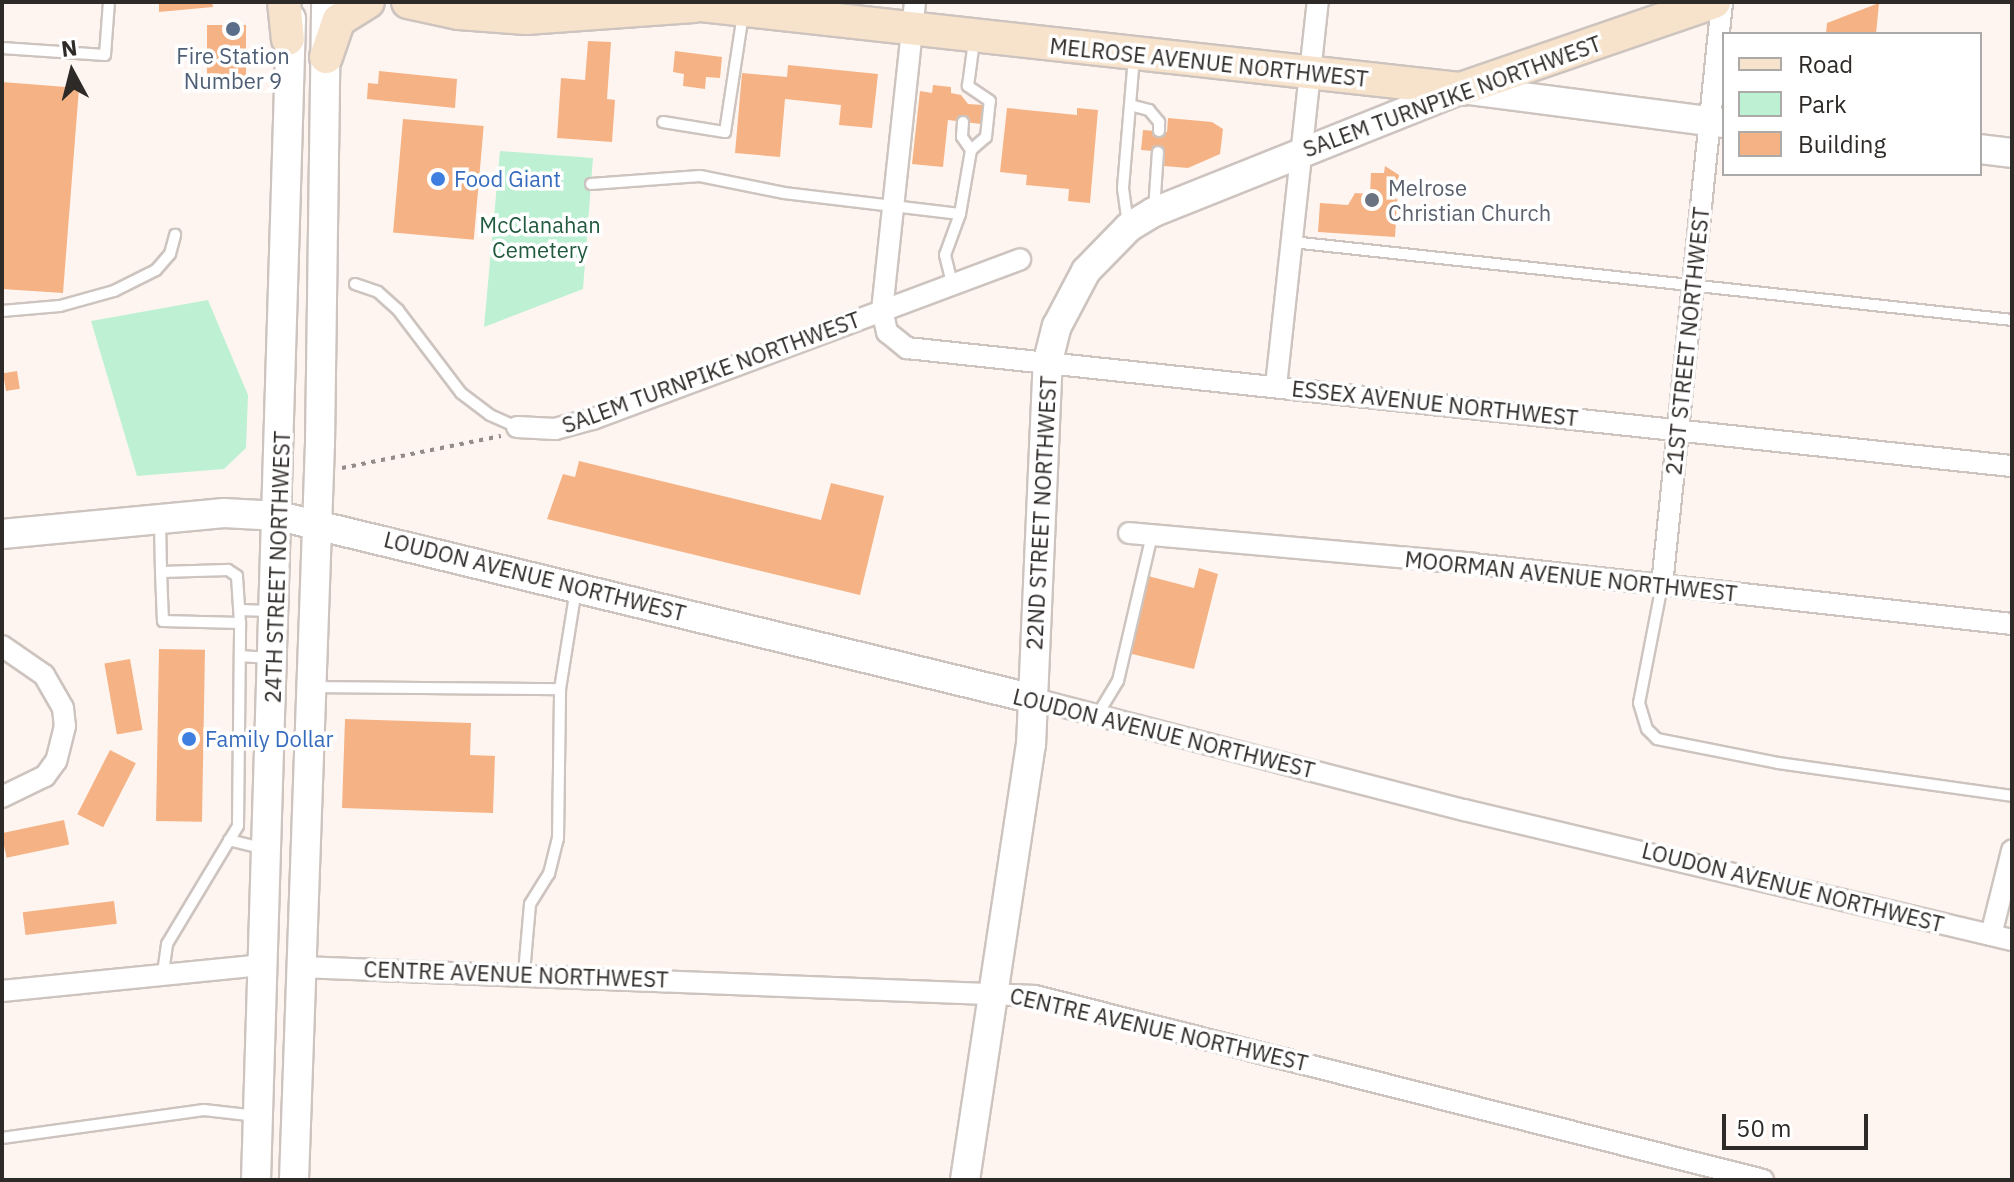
<!DOCTYPE html>
<html>
<head>
<meta charset="utf-8">
<style>
  body { margin:0 }
  #map { position:relative; width:2014px; height:1182px; overflow:hidden; background:#fff5f0; font-family:"IBM Plex Sans",sans-serif }
  div>[style] { position:absolute }
  .green>* { inset:0; background:#bef1d4 }
  .building>* { inset:0; background:#f5b385; transform-origin:0 0 }
  .path>* { height:4px; margin-top:-2px; transform-origin:0; background:repeating-linear-gradient(90deg,#938c89 0 4px,transparent 0 10px) }
  .roads { filter:drop-shadow(2px 0 #cdc4bf) drop-shadow(-2px 0 #cdc4bf) drop-shadow(0 2px #cdc4bf) drop-shadow(0 -2px #cdc4bf) }
  .lane>* { height:10px; margin:-5px; padding:0 5px; transform-origin:5px; border-radius:5px; background:#fff }
  .street>* { height:20px; margin:-10px; padding:0 10px; transform-origin:10px; border-radius:10px; background:#fff }
  .secondary>* { height:28px; margin:-14px; padding:0 14px; transform-origin:14px; border-radius:14px; background:#fff }
  .primary>* { height:32px; margin:-16px; padding:0 16px; transform-origin:16px; border-radius:16px; background:#f7e2cb }
  .dots>* { width:22px; height:22px; translate:-50% -50%; box-sizing:border-box; border:4px solid #fff; border-radius:50% }
  span { translate:-50% -50%; white-space:nowrap; text-align:center; line-height:1.15; -webkit-text-stroke:7px #fff; paint-order:stroke }
  .service-label { font-size:22px; color:#4e5e75 }
  .street-label { font-size:22px; color:#2e2a28 }
  .shop-label { font-size:22px; color:#366cbe }
  .left { translate:0 -50%; text-align:left }
  .worship-label { font-size:22px; color:#5b616d }
  .park-label { font-size:22px; color:#215a3e }
  .frame { position:absolute; inset:0; border:4px solid #2e2a28; pointer-events:none }
  .legend { position:absolute; left:1722px; top:32px; width:260px; height:144px; box-sizing:border-box; background:#fff; border:2px solid #abaaa9; margin:0; padding:10px 14px; list-style:none; font-size:24px; color:#2e2a28 }
  .legend li { display:flex; align-items:center; gap:16px; height:40px }
  .legend b { width:40px; border:2px solid #abaaa9 }
  .north { position:absolute; left:32px; top:32px; width:80px; height:80px; -webkit-text-stroke:6px #fff; paint-order:stroke; rotate:353deg; font-size:22px; font-weight:700; line-height:32px; text-align:center; color:#2e2a28 }
  .north::after { content:''; display:block; margin:auto; width:28px; height:36px; background:#2e2a28; clip-path:polygon(50% 0,100% 100%,50% 72%,0 100%) }
  .scale { position:absolute; left:1722px; top:1114px; width:146px; height:36px; box-sizing:border-box; border:4px solid #2e2a28; border-top:0; padding-left:10px; font-size:24px; line-height:28px; white-space:nowrap; color:#2e2a28; -webkit-text-stroke:6px #fff; paint-order:stroke }
</style>
</head>
<body>
<div id="map">
  <div class="green">
    <div style="clip-path:polygon(500px 151px,593px 158px,583px 289px,484px 327px)"></div>
    <div style="clip-path:polygon(208px 300px,248px 395px,246px 448px,224px 469px,137px 476px,91px 321px)"></div>
  </div>
  <div class="building">
    <div style="clip-path:polygon(159px 2px,212px 2px,213px 7px,159px 12px)"></div>
    <div style="clip-path:polygon(1879px 3px,1876px 34px,1826px 34px,1827px 23px)"></div>
    <div style="left:207px;top:25px;width:39px;height:56px"></div>
    <div style="clip-path:polygon(588px 41px,611px 42px,607px 99px,615px 100px,612px 142px,557px 138px,561px 78px,585px 80px)"></div>
    <div style="clip-path:polygon(675px 51px,722px 57px,720px 78px,706px 77px,705px 89px,683px 86px,684px 74px,673px 72px)"></div>
    <div style="clip-path:polygon(788px 65px,878px 74px,872px 128px,839px 125px,841px 105px,785px 99px,780px 157px,735px 153px,742px 73px,787px 77px)"></div>
    <div style="clip-path:polygon(379px 71px,457px 79px,455px 108px,367px 99px,368px 83px,378px 84px)"></div>
    <div style="clip-path:polygon(2px 82px,79px 88px,63px 293px,2px 289px)"></div>
    <div style="clip-path:polygon(933px 85px,951px 87px,951px 93px,961px 95px,968px 104px,983px 105px,981px 124px,948px 120px,943px 167px,912px 164px,920px 91px,932px 93px)"></div>
    <div style="clip-path:polygon(1007px 108px,1077px 115px,1077px 108px,1098px 110px,1090px 203px,1068px 201px,1069px 189px,1026px 185px,1027px 175px,1000px 172px)"></div>
    <div style="clip-path:polygon(1168px 118px,1212px 122px,1223px 129px,1220px 154px,1188px 168px,1164px 166px,1165px 152px,1141px 150px,1143px 130px,1167px 132px)"></div>
    <div style="left:403px;top:119px;width:81px;height:114px;rotate:5deg"></div>
    <div style="clip-path:polygon(1385px 166px,1399px 175px,1395px 237px,1318px 232px,1320px 203px,1348px 205px,1355px 193px,1370px 194px,1371px 173px,1384px 173px)"></div>
    <div style="left:17px;top:371px;width:18px;height:14px;rotate:81deg"></div>
    <div style="clip-path:polygon(579px 461px,821px 520px,831px 483px,884px 496px,860px 595px,547px 519px,563px 474px,575px 477px)"></div>
    <div style="clip-path:polygon(1199px 568px,1218px 574px,1194px 669px,1128px 653px,1148px 576px,1194px 588px)"></div>
    <div style="left:159px;top:649px;width:46px;height:172px;rotate:1deg"></div>
    <div style="left:130px;top:659px;width:72px;height:26px;rotate:80deg"></div>
    <div style="clip-path:polygon(345px 719px,471px 723px,470px 755px,495px 756px,493px 813px,342px 808px)"></div>
    <div style="left:110px;top:750px;width:29px;height:72px;rotate:27deg"></div>
    <div style="left:64px;top:820px;width:25px;height:64px;rotate:78deg"></div>
    <div style="left:114px;top:901px;width:23px;height:92px;rotate:83deg"></div>
  </div>
  <div class="path">
    <div style="left:342px;top:468px;width:162px;rotate:-11.4deg"></div>
  </div>
  <div class="roads">
    <div class="lane">
      <div style="left:2px;top:48px;width:103px;rotate:3.9deg"></div>
      <div style="left:105px;top:55px;width:53px;rotate:-85.7deg"></div>
      <div style="left:1130px;top:105px;width:20px;rotate:15deg"></div>
      <div style="left:1149px;top:110px;width:16px;rotate:50deg"></div>
      <div style="left:1159px;top:122px;width:9px;rotate:90deg"></div>
      <div style="left:663px;top:122px;width:63px;rotate:9.2deg"></div>
      <div style="left:725px;top:132px;width:118px;rotate:-81.3deg"></div>
      <div style="left:963px;top:122px;width:15px;rotate:94deg"></div>
      <div style="left:962px;top:137px;width:16px;rotate:55deg"></div>
      <div style="left:591px;top:184px;width:109px;rotate:-4.2deg"></div>
      <div style="left:700px;top:176px;width:86px;rotate:11.4deg"></div>
      <div style="left:784px;top:193px;width:177px;rotate:6.8deg"></div>
      <div style="left:1154px;top:210px;width:58px;rotate:-86.1deg"></div>
      <div style="left:1128px;top:224px;width:36px;rotate:-98deg"></div>
      <div style="left:1123px;top:188px;width:131px;rotate:-85.2deg"></div>
      <div style="left:1292px;top:242px;width:724px;rotate:6.18deg"></div>
      <div style="left:952px;top:283px;width:29px;rotate:-104deg"></div>
      <div style="left:945px;top:255px;width:44px;rotate:-69.9deg"></div>
      <div style="left:960px;top:214px;width:65px;rotate:-80.2deg"></div>
      <div style="left:971px;top:150px;width:20px;rotate:-41deg"></div>
      <div style="left:986px;top:137px;width:36px;rotate:-84deg"></div>
      <div style="left:990px;top:101px;width:27px;rotate:-146deg"></div>
      <div style="left:968px;top:86px;width:45px;rotate:-82.4deg"></div>
      <div style="left:355px;top:284px;width:24px;rotate:19deg"></div>
      <div style="left:378px;top:292px;width:27px;rotate:42deg"></div>
      <div style="left:398px;top:310px;width:104px;rotate:52.8deg"></div>
      <div style="left:461px;top:393px;width:36px;rotate:37deg"></div>
      <div style="left:490px;top:415px;width:30px;rotate:24deg"></div>
      <div style="left:2px;top:311px;width:58px;rotate:-4.9deg"></div>
      <div style="left:60px;top:306px;width:56px;rotate:-15.5deg"></div>
      <div style="left:114px;top:291px;width:47px;rotate:-26.6deg"></div>
      <div style="left:156px;top:270px;width:21px;rotate:-49deg"></div>
      <div style="left:170px;top:254px;width:20px;rotate:-75deg"></div>
      <div style="left:160px;top:520px;width:52px;rotate:88.9deg"></div>
      <div style="left:161px;top:572px;width:49px;rotate:87.7deg"></div>
      <div style="left:163px;top:621px;width:77px;rotate:1.5deg"></div>
      <div style="left:240px;top:623px;width:47px;rotate:-93.7deg"></div>
      <div style="left:237px;top:576px;width:11px;rotate:-146deg"></div>
      <div style="left:228px;top:570px;width:67px;rotate:178.3deg"></div>
      <div style="left:1662px;top:585px;width:120px;rotate:101deg"></div>
      <div style="left:1639px;top:703px;width:27px;rotate:73deg"></div>
      <div style="left:1647px;top:729px;width:14px;rotate:45deg"></div>
      <div style="left:1657px;top:739px;width:123px;rotate:11.2deg"></div>
      <div style="left:1778px;top:763px;width:236px;rotate:8deg"></div>
      <div style="left:240px;top:610px;width:30px;rotate:2deg"></div>
      <div style="left:240px;top:656px;width:29px;rotate:4deg"></div>
      <div style="left:313px;top:687px;width:247px;rotate:0.5deg"></div>
      <div style="left:560px;top:689px;width:101px;rotate:-80.9deg"></div>
      <div style="left:1098px;top:714px;width:39px;rotate:-59deg"></div>
      <div style="left:1118px;top:681px;width:150px;rotate:-76.9deg"></div>
      <div style="left:229px;top:840px;width:34px;rotate:14deg"></div>
      <div style="left:163px;top:973px;width:29px;rotate:-82deg"></div>
      <div style="left:167px;top:944px;width:138px;rotate:-59deg"></div>
      <div style="left:238px;top:826px;width:203px;rotate:-89.4deg"></div>
      <div style="left:524px;top:973px;width:69px;rotate:-85deg"></div>
      <div style="left:530px;top:904px;width:36px;rotate:-58deg"></div>
      <div style="left:549px;top:874px;width:36px;rotate:-76deg"></div>
      <div style="left:558px;top:839px;width:150px;rotate:-89.2deg"></div>
      <div style="left:2px;top:1138px;width:204px;rotate:-7.9deg"></div>
      <div style="left:204px;top:1110px;width:53px;rotate:6.5deg"></div>
    </div>
    <div class="street">
      <div style="left:915px;top:2px;width:310px;rotate:96.1deg"></div>
      <div style="left:882px;top:310px;width:23px;rotate:77deg"></div>
      <div style="left:887px;top:332px;width:26px;rotate:39deg"></div>
      <div style="left:907px;top:348px;width:1111px;rotate:6.1deg"></div>
      <div style="left:1276px;top:386px;width:386px;rotate:-83.8deg"></div>
      <div style="left:517px;top:427px;width:38px;rotate:3deg"></div>
      <div style="left:555px;top:429px;width:39px;rotate:-15deg"></div>
      <div style="left:593px;top:419px;width:456px;rotate:-20.5deg"></div>
      <div style="left:1129px;top:533px;width:345px;rotate:5.1deg"></div>
      <div style="left:1473px;top:564px;width:542px;rotate:6.35deg"></div>
      <div style="left:1662px;top:585px;width:586px;rotate:-84.12deg"></div>
      <div style="left:2px;top:646px;width:51px;rotate:34.6deg"></div>
      <div style="left:44px;top:675px;width:38px;rotate:60deg"></div>
      <div style="left:63px;top:708px;width:18px;rotate:84deg"></div>
      <div style="left:65px;top:726px;width:36px;rotate:104deg"></div>
      <div style="left:56px;top:761px;width:19px;rotate:126deg"></div>
      <div style="left:45px;top:776px;width:48px;rotate:154deg"></div>
      <div style="left:1034px;top:699px;width:444px;rotate:14.5deg"></div>
      <div style="left:1464px;top:810px;width:563px;rotate:13.35deg"></div>
      <div style="left:1991px;top:935px;width:87px;rotate:-76deg"></div>
      <div style="left:301px;top:967px;width:735px;rotate:2.26deg"></div>
      <div style="left:1035px;top:996px;width:751px;rotate:14.18deg"></div>
      <div style="left:2px;top:991px;width:263px;rotate:-5.7deg"></div>
    </div>
    <div class="secondary">
      <div style="left:1980px;top:149px;width:32px;rotate:7deg"></div>
      <div style="left:2px;top:534px;width:223px;rotate:-5.4deg"></div>
      <div style="left:224px;top:513px;width:55px;rotate:3.1deg"></div>
      <div style="left:279px;top:516px;width:777px;rotate:13.62deg"></div>
      <div style="left:256px;top:1180px;width:1162px;rotate:-88.27deg"></div>
      <div style="left:294px;top:1180px;width:737px;rotate:-87.98deg"></div>
      <div style="left:320px;top:443px;width:441px;rotate:-89.2deg"></div>
      <div style="left:965px;top:1180px;width:440px;rotate:-81.4deg"></div>
      <div style="left:1031px;top:745px;width:384px;rotate:-87.5deg"></div>
      <div style="left:1048px;top:361px;width:36px;rotate:-76deg"></div>
      <div style="left:1057px;top:326px;width:62px;rotate:-62.2deg"></div>
      <div style="left:1086px;top:271px;width:62px;rotate:-45.7deg"></div>
      <div style="left:1129px;top:227px;width:29px;rotate:-31deg"></div>
      <div style="left:1154px;top:212px;width:331px;rotate:-21.8deg"></div>
      <div style="left:1461px;top:89px;width:265px;rotate:7.4deg"></div>
    </div>
    <div class="primary">
      <div style="left:284px;top:2px;width:37px;rotate:84deg"></div>
      <div style="left:408px;top:2px;width:52px;rotate:12.2deg"></div>
      <div style="left:459px;top:13px;width:67px;rotate:4.3deg"></div>
      <div style="left:526px;top:18px;width:168px;rotate:-4.1deg"></div>
      <div style="left:674px;top:2px;width:792px;rotate:6.31deg"></div>
      <div style="left:1461px;top:89px;width:268px;rotate:-19deg"></div>
      <div style="left:326px;top:57px;width:39px;rotate:-71deg"></div>
      <div style="left:339px;top:20px;width:34px;rotate:-32deg"></div>
    </div>
  </div>
  <div class="dots">
    <div style="left:233px;top:29px;background:#5c6f8a"></div>
    <div style="left:438px;top:179px;background:#3f7fe0"></div>
    <div style="left:1372px;top:200px;background:#6b7280"></div>
    <div style="left:189px;top:739px;background:#3f7fe0"></div>
  </div>
  <div class="service-label">
    <span style="left:233px;top:68px">Fire Station<br>Number 9</span>
  </div>
  <div class="street-label">
    <span style="left:1209px;top:62px;rotate:6deg">MELROSE AVENUE NORTHWEST</span>
    <span style="left:1452px;top:96px;rotate:-20deg">SALEM TURNPIKE NORTHWEST</span>
    <span style="left:1687px;top:341px;rotate:-84deg">21ST STREET NORTHWEST</span>
    <span style="left:711px;top:372px;rotate:-20deg">SALEM TURNPIKE NORTHWEST</span>
    <span style="left:1435px;top:403px;rotate:6deg">ESSEX AVENUE NORTHWEST</span>
    <span style="left:1041px;top:513px;rotate:-87deg">22ND STREET NORTHWEST</span>
    <span style="left:277px;top:567px;rotate:-88deg">24TH STREET NORTHWEST</span>
    <span style="left:535px;top:576px;rotate:14deg">LOUDON AVENUE NORTHWEST</span>
    <span style="left:1571px;top:576px;rotate:6deg">MOORMAN AVENUE NORTHWEST</span>
    <span style="left:1164px;top:733px;rotate:14deg">LOUDON AVENUE NORTHWEST</span>
    <span style="left:1793px;top:887px;rotate:14deg">LOUDON AVENUE NORTHWEST</span>
    <span style="left:516px;top:974px;rotate:2deg">CENTRE AVENUE NORTHWEST</span>
    <span style="left:1159px;top:1029px;rotate:13deg">CENTRE AVENUE NORTHWEST</span>
  </div>
  <div class="shop-label">
    <span class="left" style="left:454px;top:179px">Food Giant</span>
    <span class="left" style="left:205px;top:739px">Family Dollar</span>
  </div>
  <div class="worship-label">
    <span class="left" style="left:1388px;top:200px">Melrose<br>Christian Church</span>
  </div>
  <div class="park-label">
    <span style="left:540px;top:237px">McClanahan<br>Cemetery</span>
  </div>
  <div class="frame"></div>
  <ul class="legend">
  <li><b style="height:10px;background:#f7e2cb"></b>Road</li>
  <li><b style="height:22px;background:#bef1d4"></b>Park</li>
  <li><b style="height:22px;background:#f5b385"></b>Building</li>
  </ul>
  <div class="north">N</div>
  <div class="scale">50 m</div>
</div>
</body>
</html>
